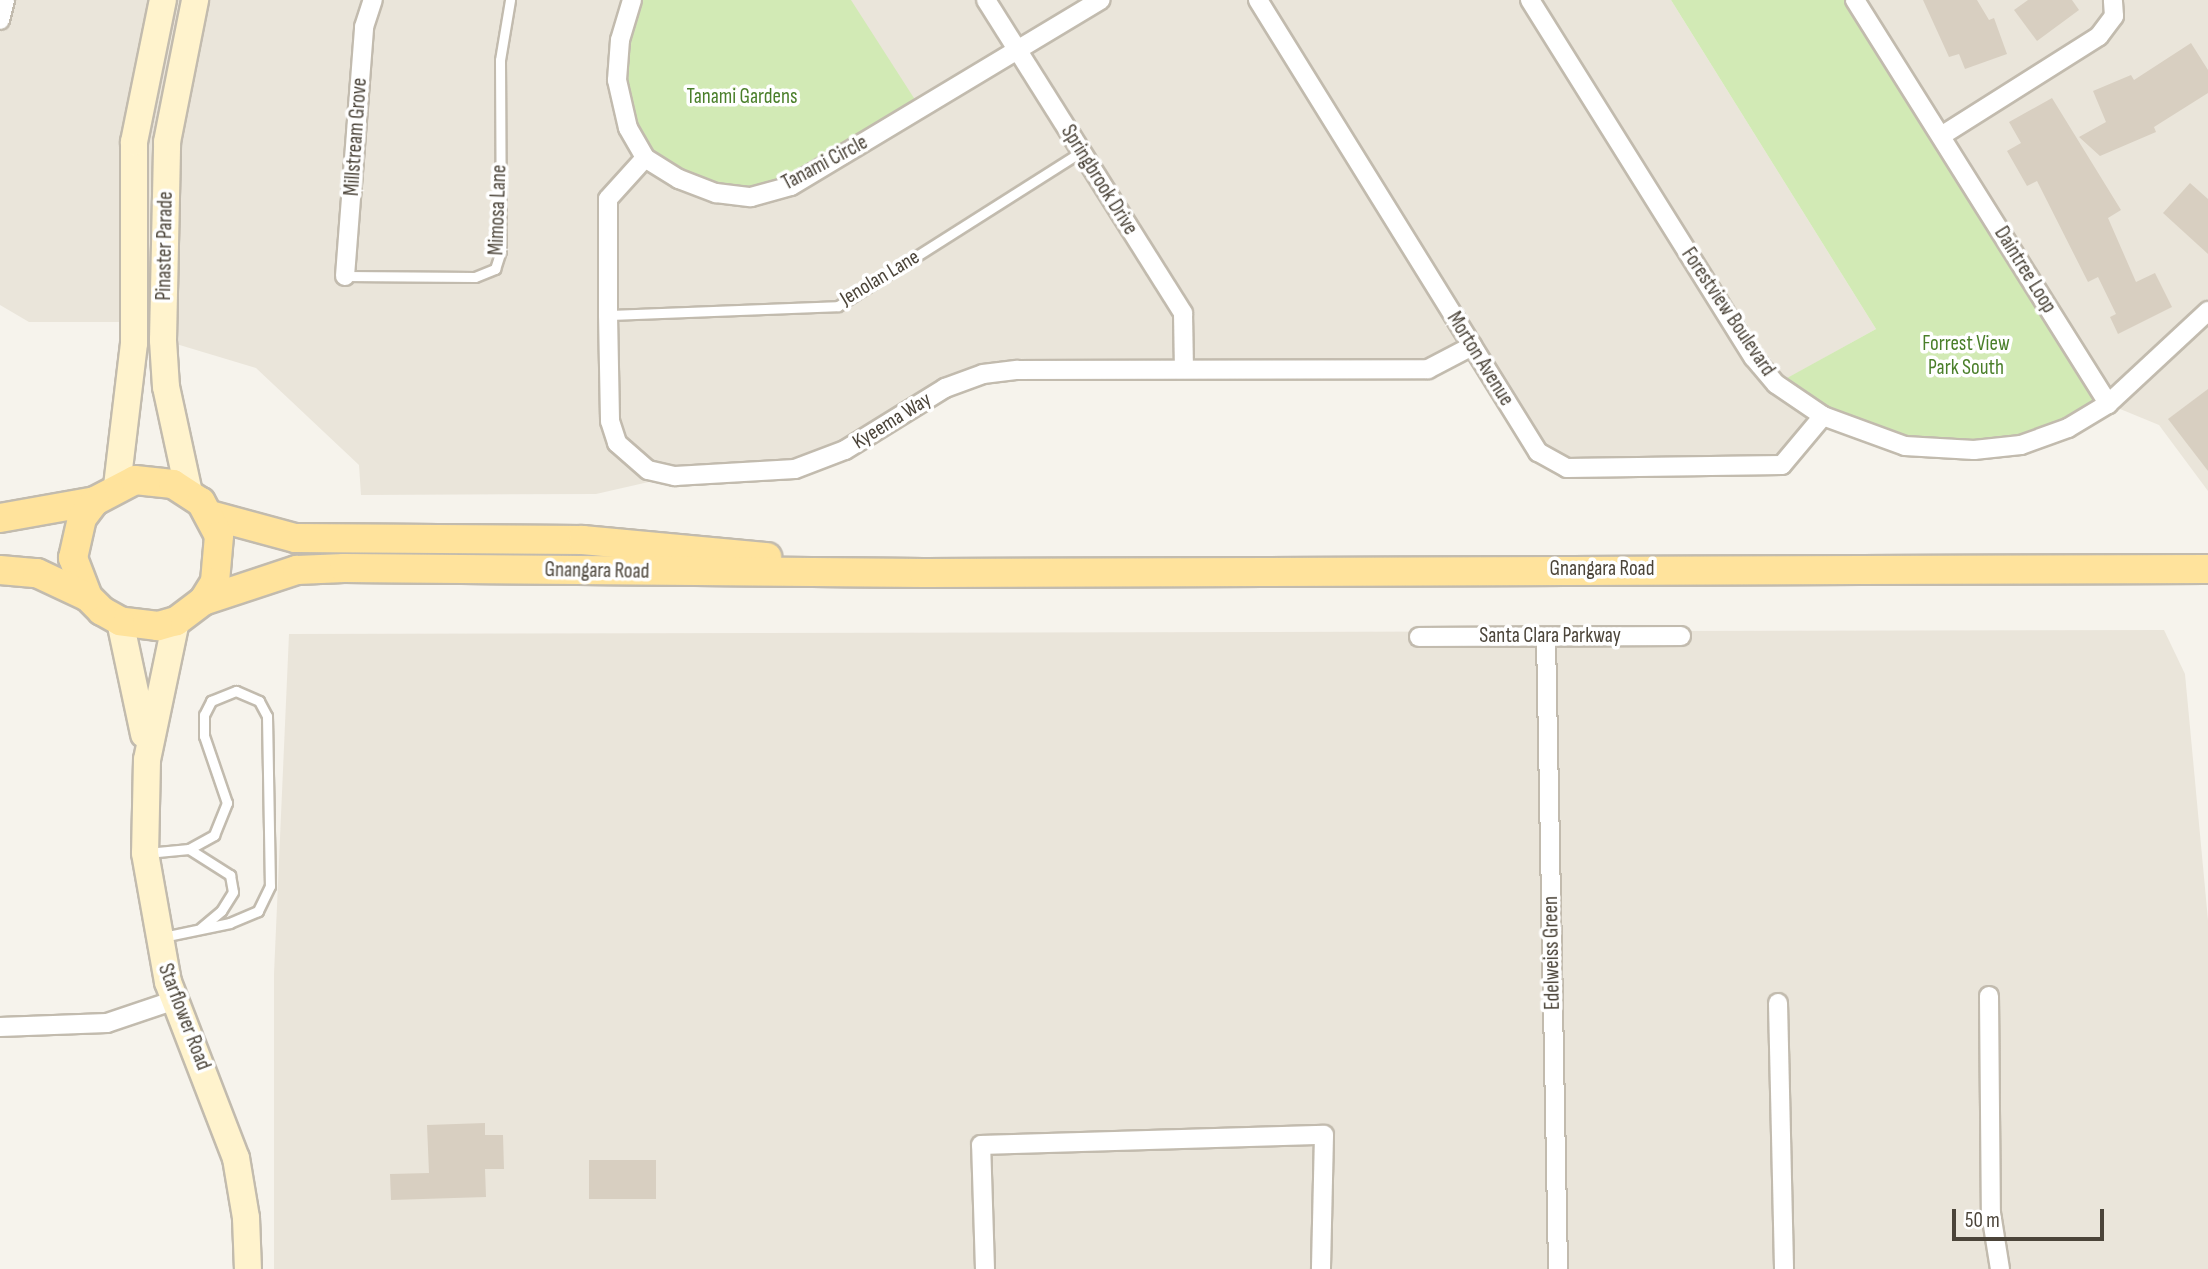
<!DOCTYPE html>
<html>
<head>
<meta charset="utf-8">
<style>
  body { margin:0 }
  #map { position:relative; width:2208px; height:1269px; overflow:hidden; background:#f6f3ec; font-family:"Sofia Sans Condensed",sans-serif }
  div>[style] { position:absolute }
  .residential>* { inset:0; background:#eae5da }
  .green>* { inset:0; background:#d2eab5 }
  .building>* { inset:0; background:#d8cfc1; transform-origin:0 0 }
  .roads { filter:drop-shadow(2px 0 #c2bbae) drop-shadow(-2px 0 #c2bbae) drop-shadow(0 2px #c2bbae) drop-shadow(0 -2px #c2bbae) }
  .service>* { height:9px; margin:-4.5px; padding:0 4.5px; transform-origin:4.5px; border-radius:4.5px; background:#fff }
  .minor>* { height:18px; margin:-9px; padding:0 9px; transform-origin:9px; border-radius:9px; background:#fff }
  .secondary>* { height:26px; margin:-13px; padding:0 13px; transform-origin:13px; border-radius:13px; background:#fff3cd }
  .primary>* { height:28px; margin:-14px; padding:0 14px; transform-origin:14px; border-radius:14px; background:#ffe39c }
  span { translate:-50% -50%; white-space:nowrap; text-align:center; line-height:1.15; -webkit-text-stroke:7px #fff; paint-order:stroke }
  .park-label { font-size:21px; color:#4a7f2a }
  .street-label { font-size:21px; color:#4b4439 }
  .scale { position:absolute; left:1952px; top:1209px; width:152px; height:32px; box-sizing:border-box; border:4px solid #4b4439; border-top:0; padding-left:9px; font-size:21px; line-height:24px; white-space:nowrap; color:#4b4439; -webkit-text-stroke:5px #fff; paint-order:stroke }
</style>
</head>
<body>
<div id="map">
  <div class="residential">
    <div style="clip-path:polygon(0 0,1671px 0,1876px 329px,1777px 384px,1823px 416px,1782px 465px,1567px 468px,1538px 452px,1472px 347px,1428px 369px,983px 374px,795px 469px,675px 476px,596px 494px,361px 495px,359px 465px,256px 368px,163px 340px,163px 322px,29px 322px,0 305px)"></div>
    <div style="clip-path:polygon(1855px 0,2208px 0,2208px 491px,2159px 425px,2108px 404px)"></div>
    <div style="clip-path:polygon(2164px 630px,2185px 674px,2208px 920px,2208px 1269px,274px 1269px,274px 974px,289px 634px)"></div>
  </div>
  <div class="green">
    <div style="clip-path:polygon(632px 0,851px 0,921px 109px,751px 197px,645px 158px,628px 128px,620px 40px)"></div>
    <div style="clip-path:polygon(1671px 0,1855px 0,2108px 404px,2021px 445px,1905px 446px,1776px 384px,1876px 329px)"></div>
  </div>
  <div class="building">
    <div style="clip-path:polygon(1923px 0,1977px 0,1989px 20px,1994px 18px,2007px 54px,1965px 69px,1959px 54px,1949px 57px)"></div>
    <div style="clip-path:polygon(2028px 0,2072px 0,2079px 10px,2037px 41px,2014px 10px)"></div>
    <div style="clip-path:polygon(2191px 43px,2208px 70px,2208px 93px,2154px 127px,2156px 132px,2100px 156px,2079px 137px,2106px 122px,2093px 91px,2131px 75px,2134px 80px)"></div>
    <div style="clip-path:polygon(2052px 98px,2121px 210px,2108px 218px,2136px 282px,2155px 273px,2172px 307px,2118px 334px,2110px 317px,2116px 314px,2098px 277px,2088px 282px,2037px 181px,2027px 186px,2007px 151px,2021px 143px,2009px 122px)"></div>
    <div style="clip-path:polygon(2190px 183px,2208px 199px,2208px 254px,2163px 213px)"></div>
    <div style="clip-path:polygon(2208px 389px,2208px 471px,2168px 419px)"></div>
    <div style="clip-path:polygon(485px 1123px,485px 1135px,503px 1135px,504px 1169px,485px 1169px,486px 1197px,391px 1200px,390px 1174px,429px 1173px,427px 1125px)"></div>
    <div style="left:656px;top:1160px;width:39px;height:67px;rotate:90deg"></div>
  </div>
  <div class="roads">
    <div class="service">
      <div style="left:345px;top:276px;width:130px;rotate:0.4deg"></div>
      <div style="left:475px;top:277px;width:22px;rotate:-22deg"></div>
      <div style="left:495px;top:269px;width:19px;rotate:-72deg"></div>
      <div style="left:501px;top:251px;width:191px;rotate:-90.3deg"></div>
      <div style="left:500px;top:60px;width:61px;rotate:-80.5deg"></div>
      <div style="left:608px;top:315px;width:230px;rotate:-2.2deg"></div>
      <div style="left:838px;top:306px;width:288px;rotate:-32.4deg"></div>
      <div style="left:189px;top:849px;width:49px;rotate:32.4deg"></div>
      <div style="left:230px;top:875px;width:17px;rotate:80deg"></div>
      <div style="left:233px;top:892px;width:22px;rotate:122deg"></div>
      <div style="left:221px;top:911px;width:26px;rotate:140deg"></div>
      <div style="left:147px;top:853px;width:42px;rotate:-5.4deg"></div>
      <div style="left:189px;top:849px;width:29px;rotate:-29deg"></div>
      <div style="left:214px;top:835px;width:35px;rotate:-68deg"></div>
      <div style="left:227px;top:803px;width:71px;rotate:-108.9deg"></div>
      <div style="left:204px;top:736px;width:21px;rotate:-90deg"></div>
      <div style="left:204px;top:715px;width:16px;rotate:-63deg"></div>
      <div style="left:211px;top:701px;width:27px;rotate:-22deg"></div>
      <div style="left:236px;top:691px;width:25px;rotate:23deg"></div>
      <div style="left:259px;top:701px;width:17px;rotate:62deg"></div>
      <div style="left:267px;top:716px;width:170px;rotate:89deg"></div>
      <div style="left:270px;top:886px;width:28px;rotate:116deg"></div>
      <div style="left:258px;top:911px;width:30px;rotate:157deg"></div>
      <div style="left:230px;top:923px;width:68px;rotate:168.2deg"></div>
    </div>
    <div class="minor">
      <div style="left:632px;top:0;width:42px;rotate:106.7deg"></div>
      <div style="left:620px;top:40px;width:40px;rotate:94.3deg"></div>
      <div style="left:617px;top:80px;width:49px;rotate:77.1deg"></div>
      <div style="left:628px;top:128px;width:34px;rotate:60deg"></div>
      <div style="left:645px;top:158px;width:40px;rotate:32deg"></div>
      <div style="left:679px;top:179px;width:40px;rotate:21deg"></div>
      <div style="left:716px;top:193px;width:35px;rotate:7deg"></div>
      <div style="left:751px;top:197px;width:41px;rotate:-15.4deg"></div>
      <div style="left:791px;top:186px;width:361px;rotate:-31deg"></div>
      <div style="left:986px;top:0;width:370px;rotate:57.8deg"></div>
      <div style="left:1183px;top:313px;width:55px;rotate:89deg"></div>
      <div style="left:1258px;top:0;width:532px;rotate:58.22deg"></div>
      <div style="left:1538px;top:452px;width:33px;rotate:29deg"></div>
      <div style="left:1567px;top:468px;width:215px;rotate:-0.8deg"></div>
      <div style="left:1782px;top:465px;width:64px;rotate:-50.1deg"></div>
      <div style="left:1530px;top:0;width:422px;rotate:58deg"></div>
      <div style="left:1754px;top:358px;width:34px;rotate:50deg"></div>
      <div style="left:1776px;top:384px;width:57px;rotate:34.2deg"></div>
      <div style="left:1823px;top:416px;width:87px;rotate:20.1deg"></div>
      <div style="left:1905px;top:446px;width:69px;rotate:3.3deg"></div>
      <div style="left:1974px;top:450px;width:47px;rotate:-6.1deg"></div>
      <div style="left:2021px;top:445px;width:50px;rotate:-19.9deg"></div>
      <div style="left:2068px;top:428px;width:47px;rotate:-31deg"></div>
      <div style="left:2108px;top:404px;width:137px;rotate:-42.9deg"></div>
      <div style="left:1855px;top:0;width:477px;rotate:57.9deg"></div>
      <div style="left:0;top:20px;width:21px;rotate:-76deg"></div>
      <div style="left:1941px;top:136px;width:187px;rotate:-32.3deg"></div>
      <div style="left:2099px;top:36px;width:25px;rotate:-53deg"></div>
      <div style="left:2114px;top:16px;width:16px;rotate:-94deg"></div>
      <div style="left:645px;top:158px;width:55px;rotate:132.1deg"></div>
      <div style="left:608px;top:199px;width:116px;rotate:90deg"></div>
      <div style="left:608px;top:315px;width:106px;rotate:88.9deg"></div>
      <div style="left:610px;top:421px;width:23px;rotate:72deg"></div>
      <div style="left:617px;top:443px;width:41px;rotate:41.1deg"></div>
      <div style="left:648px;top:470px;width:28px;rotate:13deg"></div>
      <div style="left:675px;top:476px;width:120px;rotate:-3.3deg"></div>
      <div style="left:795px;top:469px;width:53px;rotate:-20.8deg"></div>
      <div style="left:845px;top:450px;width:118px;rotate:-31.8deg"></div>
      <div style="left:945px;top:388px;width:40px;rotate:-20.2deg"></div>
      <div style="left:983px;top:374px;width:35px;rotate:-7deg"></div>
      <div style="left:1018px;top:370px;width:410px;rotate:-0.1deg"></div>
      <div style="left:1428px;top:369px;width:50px;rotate:-27.6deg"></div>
      <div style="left:345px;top:276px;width:250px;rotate:-85.6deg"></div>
      <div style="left:364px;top:27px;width:28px;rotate:-72deg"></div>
      <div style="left:1419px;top:637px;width:262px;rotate:-0.2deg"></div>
      <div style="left:1546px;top:637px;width:632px;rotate:88.91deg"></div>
      <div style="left:1989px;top:996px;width:217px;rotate:89.5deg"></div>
      <div style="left:1991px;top:1213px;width:57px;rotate:80.9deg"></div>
      <div style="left:1778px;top:1003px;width:266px;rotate:88.7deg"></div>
      <div style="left:0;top:1027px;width:107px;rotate:-2.1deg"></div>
      <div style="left:107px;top:1023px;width:72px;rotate:-18.7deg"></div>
      <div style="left:985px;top:1269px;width:124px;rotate:-91.8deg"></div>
      <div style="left:981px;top:1145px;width:343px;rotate:-1.7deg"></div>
      <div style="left:1324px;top:1135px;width:134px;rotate:91.3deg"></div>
    </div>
    <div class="secondary">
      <div style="left:117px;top:486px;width:144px;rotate:-83.2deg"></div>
      <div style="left:134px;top:343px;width:201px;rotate:-90deg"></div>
      <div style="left:134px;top:142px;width:145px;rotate:-78.5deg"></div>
      <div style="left:189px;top:493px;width:108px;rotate:-102.2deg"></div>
      <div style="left:166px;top:387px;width:47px;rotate:-93.7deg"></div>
      <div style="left:163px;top:340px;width:198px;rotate:-88.8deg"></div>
      <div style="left:167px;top:142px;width:145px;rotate:-78.8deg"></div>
      <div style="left:120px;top:621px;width:116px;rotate:78deg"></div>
      <div style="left:176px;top:621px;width:142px;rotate:101.8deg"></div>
      <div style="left:147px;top:760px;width:93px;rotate:91.2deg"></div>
      <div style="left:145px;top:853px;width:131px;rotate:79.9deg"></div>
      <div style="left:168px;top:982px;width:189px;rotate:68.9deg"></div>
      <div style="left:236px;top:1158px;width:61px;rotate:80.5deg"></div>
      <div style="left:246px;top:1218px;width:51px;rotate:87.8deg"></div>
    </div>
    <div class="primary">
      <div style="left:210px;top:515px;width:88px;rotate:15.1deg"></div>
      <div style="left:295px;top:538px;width:288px;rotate:0.4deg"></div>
      <div style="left:583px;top:540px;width:185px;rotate:5.3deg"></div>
      <div style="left:0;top:518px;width:97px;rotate:-10.1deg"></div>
      <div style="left:95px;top:501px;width:45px;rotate:-27.7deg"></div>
      <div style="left:135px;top:480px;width:38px;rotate:6deg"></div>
      <div style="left:173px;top:484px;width:33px;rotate:33deg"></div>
      <div style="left:201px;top:502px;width:38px;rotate:62deg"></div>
      <div style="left:219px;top:536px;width:46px;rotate:95deg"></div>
      <div style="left:215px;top:582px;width:22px;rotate:122deg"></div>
      <div style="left:203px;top:601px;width:34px;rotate:143deg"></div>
      <div style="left:176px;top:621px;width:19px;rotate:164deg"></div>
      <div style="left:158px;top:626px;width:38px;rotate:-173deg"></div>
      <div style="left:120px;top:621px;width:21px;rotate:-151deg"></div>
      <div style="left:102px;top:611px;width:20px;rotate:-135deg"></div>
      <div style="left:88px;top:597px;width:42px;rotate:-111deg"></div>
      <div style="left:73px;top:558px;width:41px;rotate:-77.3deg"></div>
      <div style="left:82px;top:518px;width:21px;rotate:-53deg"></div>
      <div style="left:0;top:570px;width:37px;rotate:5deg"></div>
      <div style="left:37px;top:573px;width:56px;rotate:25.2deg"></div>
      <div style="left:203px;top:601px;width:99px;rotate:-18.3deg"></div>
      <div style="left:297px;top:570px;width:47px;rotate:-2.4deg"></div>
      <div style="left:344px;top:568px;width:580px;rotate:0.49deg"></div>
      <div style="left:924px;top:573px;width:1284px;rotate:-0.18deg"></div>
    </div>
  </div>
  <div class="park-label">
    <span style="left:742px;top:97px">Tanami Gardens</span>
    <span style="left:1966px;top:356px">Forrest View<br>Park South</span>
  </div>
  <div class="street-label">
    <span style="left:356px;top:137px;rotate:-86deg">Millstream Grove</span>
    <span style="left:825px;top:163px;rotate:-28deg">Tanami Circle</span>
    <span style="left:1099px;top:180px;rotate:58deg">Springbrook Drive</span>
    <span style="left:498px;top:210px;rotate:-88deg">Mimosa Lane</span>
    <span style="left:165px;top:246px;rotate:-89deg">Pinaster Parade</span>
    <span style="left:2025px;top:270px;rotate:58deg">Daintree Loop</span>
    <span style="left:880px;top:278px;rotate:-31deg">Jenolan Lane</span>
    <span style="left:1728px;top:312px;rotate:56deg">Forestview Boulevard</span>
    <span style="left:1480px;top:359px;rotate:58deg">Morton Avenue</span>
    <span style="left:892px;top:421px;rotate:-32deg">Kyeema Way</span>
    <span style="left:1602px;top:569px">Gnangara Road</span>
    <span style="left:597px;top:571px;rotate:1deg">Gnangara Road</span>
    <span style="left:1550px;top:636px">Santa Clara Parkway</span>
    <span style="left:1552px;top:953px;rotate:-91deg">Edelweiss Green</span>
    <span style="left:184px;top:1017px;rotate:69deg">Starflower Road</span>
  </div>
  <div class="scale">50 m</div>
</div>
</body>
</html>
